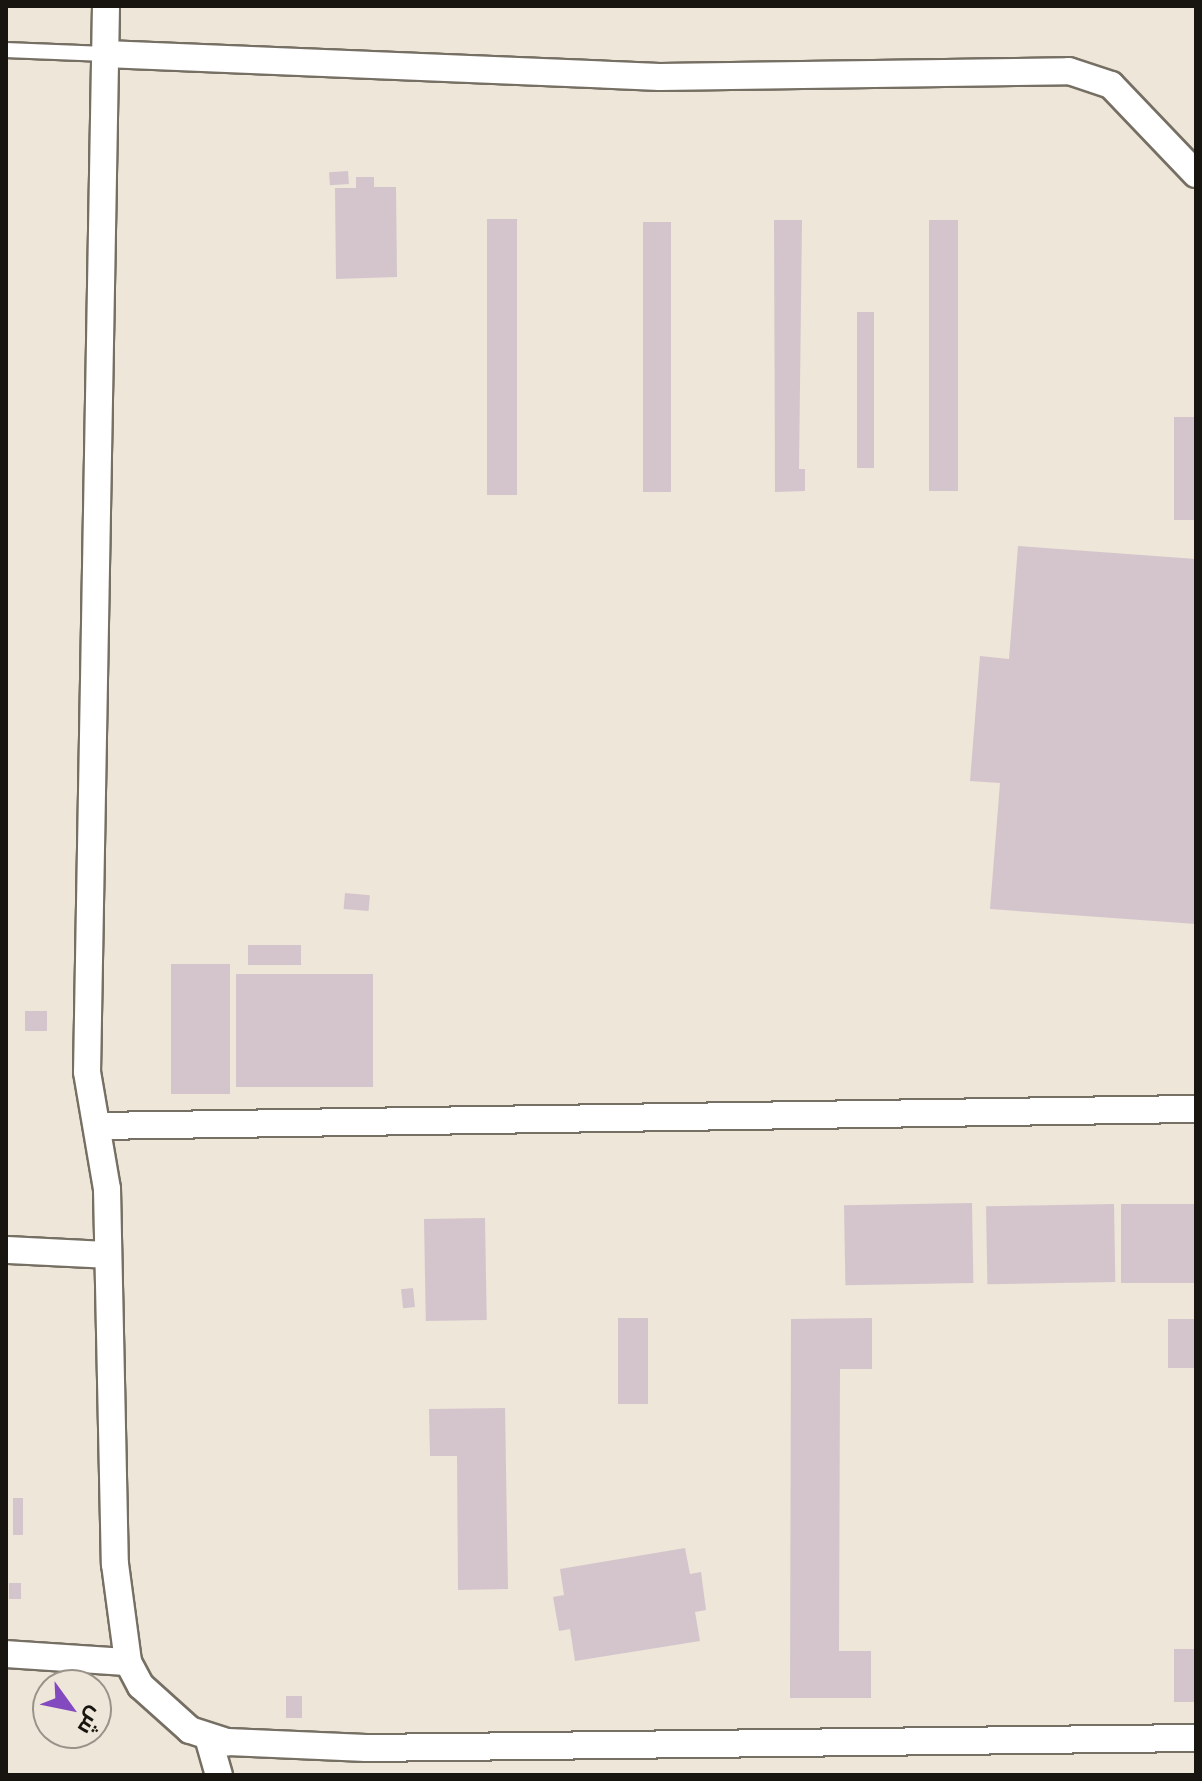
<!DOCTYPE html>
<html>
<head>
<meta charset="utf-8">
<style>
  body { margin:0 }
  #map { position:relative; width:1202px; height:1781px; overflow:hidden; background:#eee6d9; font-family:"Libre Baskerville",Cairo,serif }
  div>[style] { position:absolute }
  .building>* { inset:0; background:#d4c5cc; transform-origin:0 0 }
  .roads { filter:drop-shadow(2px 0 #766f63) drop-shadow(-2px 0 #766f63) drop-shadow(0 2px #766f63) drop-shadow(0 -2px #766f63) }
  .lane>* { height:14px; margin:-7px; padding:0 7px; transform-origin:7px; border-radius:7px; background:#fff }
  .street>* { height:26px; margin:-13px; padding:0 13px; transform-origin:13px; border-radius:13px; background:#fff }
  span { translate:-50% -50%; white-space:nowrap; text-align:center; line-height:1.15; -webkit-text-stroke:7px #eee6d9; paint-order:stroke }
  .frame { position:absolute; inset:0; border:8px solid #181511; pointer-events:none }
  .north { position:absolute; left:32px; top:1669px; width:80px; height:80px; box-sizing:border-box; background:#eee6d9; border:2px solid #989289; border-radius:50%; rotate:123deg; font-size:22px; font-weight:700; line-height:32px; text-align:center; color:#181511 }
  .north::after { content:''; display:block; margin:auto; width:28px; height:36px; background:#834ac0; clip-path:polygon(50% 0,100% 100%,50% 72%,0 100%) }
</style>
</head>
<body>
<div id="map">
  <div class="building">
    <div style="left:348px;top:171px;width:13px;height:19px;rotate:86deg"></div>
    <div style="clip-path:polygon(356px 177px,374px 177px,374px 187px,396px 187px,397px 277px,336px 279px,335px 188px,356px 188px)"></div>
    <div style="left:487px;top:219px;width:30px;height:276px"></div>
    <div style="clip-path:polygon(774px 220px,802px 220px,799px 469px,805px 469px,805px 491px,775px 492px)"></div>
    <div style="left:958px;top:220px;width:271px;height:29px;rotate:90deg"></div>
    <div style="left:671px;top:222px;width:270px;height:28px;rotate:90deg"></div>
    <div style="left:874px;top:312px;width:156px;height:17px;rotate:90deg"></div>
    <div style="left:1174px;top:417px;width:22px;height:103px"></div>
    <div style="clip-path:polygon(1018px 546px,1196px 559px,1196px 924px,990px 909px,1000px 783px,970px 781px,980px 656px,1009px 659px)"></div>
    <div style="left:345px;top:893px;width:25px;height:16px;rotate:5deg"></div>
    <div style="left:301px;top:945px;width:20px;height:53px;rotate:90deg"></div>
    <div style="left:230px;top:964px;width:130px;height:59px;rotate:90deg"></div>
    <div style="left:373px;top:974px;width:113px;height:137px;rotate:90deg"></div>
    <div style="left:25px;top:1011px;width:22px;height:20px"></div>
    <div style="left:972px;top:1203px;width:80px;height:128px;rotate:89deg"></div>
    <div style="left:1114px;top:1204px;width:78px;height:128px;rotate:89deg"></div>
    <div style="left:1121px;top:1204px;width:75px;height:79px"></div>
    <div style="left:485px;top:1218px;width:102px;height:61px;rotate:89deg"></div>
    <div style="left:413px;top:1288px;width:19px;height:12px;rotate:84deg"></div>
    <div style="left:618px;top:1318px;width:30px;height:86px"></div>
    <div style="clip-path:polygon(872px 1318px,872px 1369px,840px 1369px,839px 1651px,871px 1651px,871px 1698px,790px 1698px,791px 1319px)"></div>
    <div style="left:1168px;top:1319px;width:28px;height:49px"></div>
    <div style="clip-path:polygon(505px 1408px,508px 1589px,458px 1590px,457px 1456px,430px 1456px,429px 1409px)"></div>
    <div style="left:13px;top:1498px;width:10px;height:37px"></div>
    <div style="clip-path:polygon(685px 1548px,690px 1574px,701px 1572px,706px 1610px,695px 1612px,700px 1641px,575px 1661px,570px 1629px,559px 1631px,553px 1597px,564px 1595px,560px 1569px)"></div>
    <div style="left:9px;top:1583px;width:12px;height:16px"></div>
    <div style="left:1174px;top:1649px;width:22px;height:53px"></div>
    <div style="left:286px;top:1696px;width:16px;height:22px"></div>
  </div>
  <div class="roads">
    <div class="lane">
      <div style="left:6px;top:50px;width:99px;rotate:2.3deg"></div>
    </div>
    <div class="street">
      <div style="left:106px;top:6px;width:1066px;rotate:91.02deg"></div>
      <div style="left:87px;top:1072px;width:119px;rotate:80.3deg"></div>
      <div style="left:107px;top:1189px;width:375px;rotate:88.8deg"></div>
      <div style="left:115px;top:1564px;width:99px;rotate:82.4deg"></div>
      <div style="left:128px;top:1662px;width:27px;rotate:62deg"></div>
      <div style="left:141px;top:1686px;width:66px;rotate:41.9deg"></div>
      <div style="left:190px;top:1730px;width:40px;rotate:18deg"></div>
      <div style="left:228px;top:1742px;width:138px;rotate:2.5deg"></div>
      <div style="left:366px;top:1748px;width:830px;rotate:-0.69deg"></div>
      <div style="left:105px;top:54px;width:555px;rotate:2.37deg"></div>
      <div style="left:660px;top:77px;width:409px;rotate:-0.8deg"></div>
      <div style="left:1069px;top:71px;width:44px;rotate:18.4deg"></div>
      <div style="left:1111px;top:85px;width:123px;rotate:46.3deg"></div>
      <div style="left:97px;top:1126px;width:1099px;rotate:-0.89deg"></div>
      <div style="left:6px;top:1250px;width:102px;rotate:2.8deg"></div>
      <div style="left:6px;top:1654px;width:122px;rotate:3.8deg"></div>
      <div style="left:208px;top:1737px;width:40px;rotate:74deg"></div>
    </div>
  </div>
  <div class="frame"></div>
  <div class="north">ش</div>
</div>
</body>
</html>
